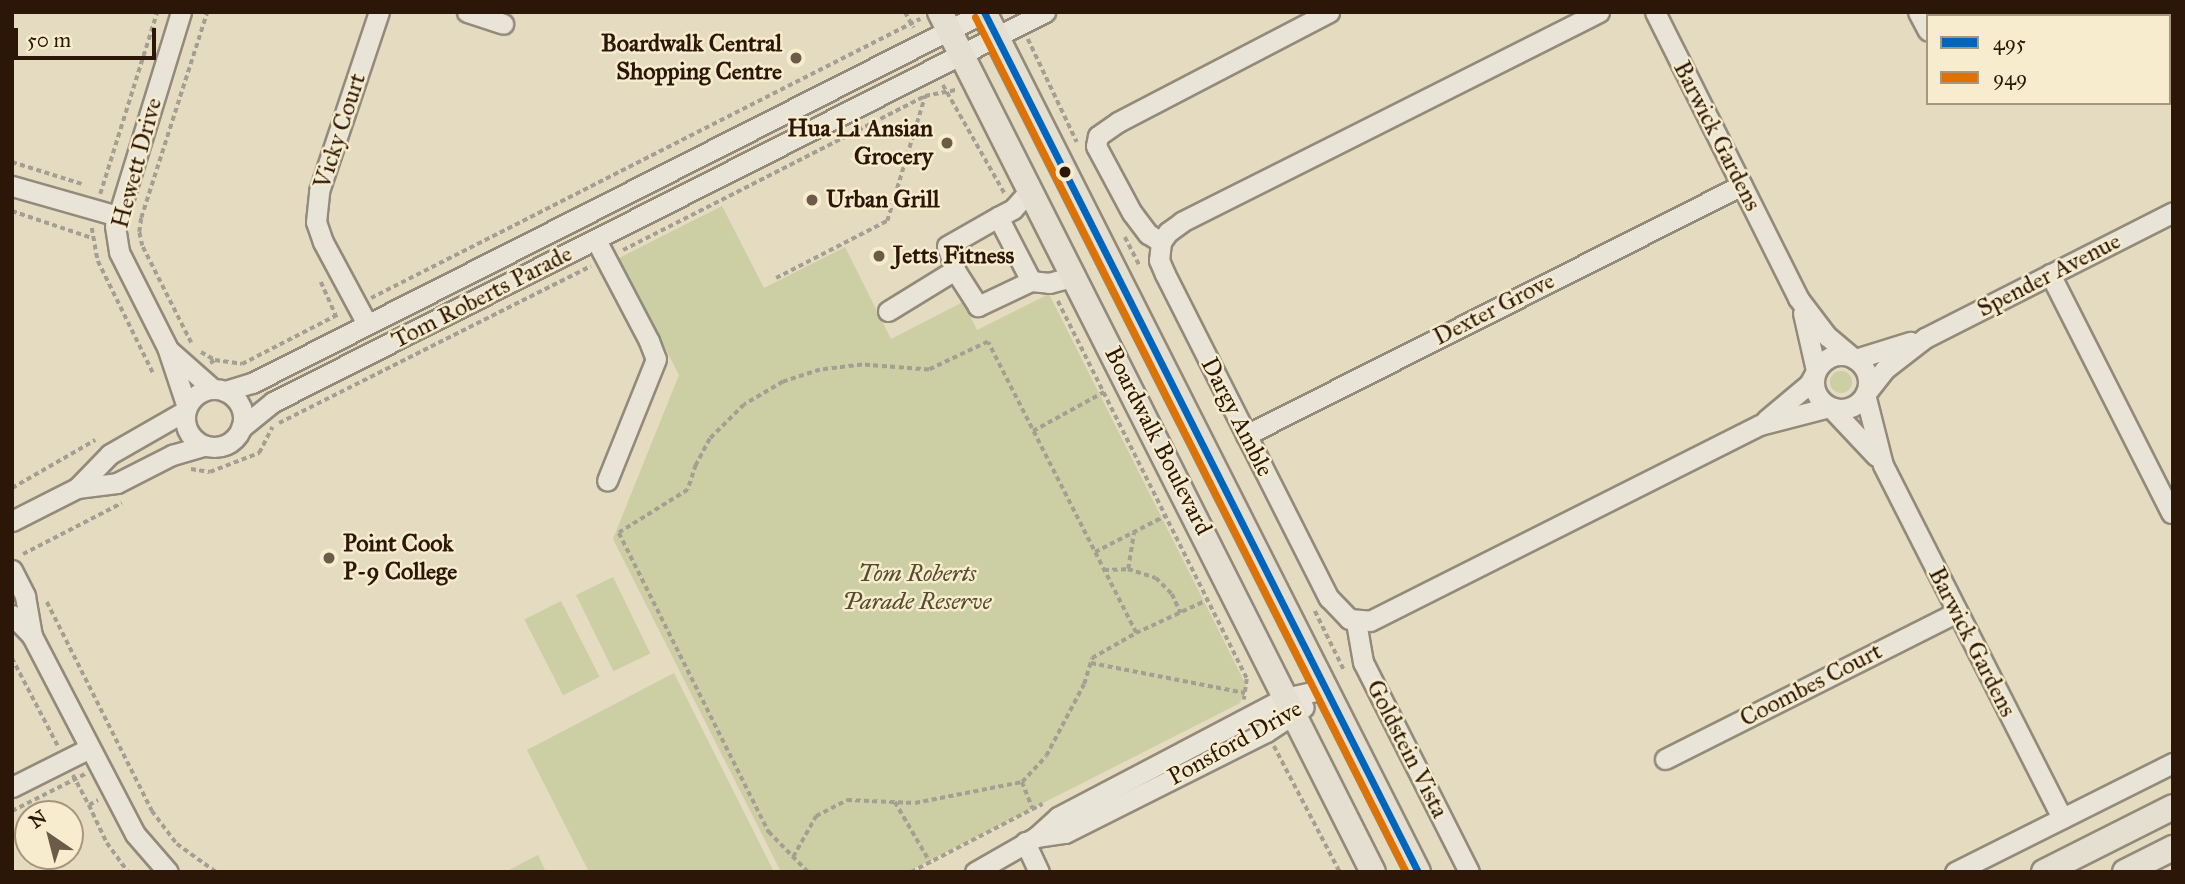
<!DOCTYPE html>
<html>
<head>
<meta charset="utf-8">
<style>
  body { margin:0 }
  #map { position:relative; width:2185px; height:884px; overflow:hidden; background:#e4dbc1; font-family:"IM FELL Great Primer",serif }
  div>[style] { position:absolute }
  .green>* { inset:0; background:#cccea4; transform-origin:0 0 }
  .round { border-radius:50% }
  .path>* { height:3.5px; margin-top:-1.75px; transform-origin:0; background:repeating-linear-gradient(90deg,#a49e93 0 5px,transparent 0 8.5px) }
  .roads { filter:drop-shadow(2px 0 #938a7a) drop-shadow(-2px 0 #938a7a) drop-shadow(0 2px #938a7a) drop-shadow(0 -2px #938a7a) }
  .minor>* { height:19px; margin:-9.5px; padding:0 9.5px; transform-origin:9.5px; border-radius:9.5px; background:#e8e4d7 }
  .minor>.ring { margin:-9.5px; padding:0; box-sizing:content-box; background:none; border:19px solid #e8e4d7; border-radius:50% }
  .major>* { height:24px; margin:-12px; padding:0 12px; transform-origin:12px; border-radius:12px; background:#e4dfd0 }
  .bus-1>* { height:7px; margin:-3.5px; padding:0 3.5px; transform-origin:3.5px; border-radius:3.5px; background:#0065bd }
  .bus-2>* { height:7px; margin:-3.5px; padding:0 3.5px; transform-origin:3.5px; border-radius:3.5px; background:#df7201 }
  .dots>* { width:19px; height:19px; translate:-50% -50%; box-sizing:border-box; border:4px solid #f7eccd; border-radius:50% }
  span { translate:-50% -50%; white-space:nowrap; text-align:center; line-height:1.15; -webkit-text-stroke:5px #f7eccd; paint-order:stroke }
  .poi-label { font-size:24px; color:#2c1608; font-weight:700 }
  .right { translate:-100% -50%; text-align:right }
  .left { translate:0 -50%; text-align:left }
  .street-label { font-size:24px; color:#2c1608 }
  .park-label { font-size:24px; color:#564a30; font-style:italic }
  .frame { position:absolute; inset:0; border:14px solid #2c1608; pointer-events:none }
  .legend { position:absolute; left:1926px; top:14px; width:245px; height:91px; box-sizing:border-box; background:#f7eccd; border:2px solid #a6967e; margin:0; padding:9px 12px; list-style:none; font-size:21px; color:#2c1608 }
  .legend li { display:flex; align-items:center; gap:14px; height:35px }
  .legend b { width:35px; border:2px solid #a6967e }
  .north { position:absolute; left:14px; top:800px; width:70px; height:70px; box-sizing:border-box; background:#f7eccd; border:2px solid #a6967e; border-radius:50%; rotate:325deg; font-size:19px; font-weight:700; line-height:28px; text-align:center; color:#2c1608 }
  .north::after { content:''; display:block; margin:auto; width:24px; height:32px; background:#6c5b49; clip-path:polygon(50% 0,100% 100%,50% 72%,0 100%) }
  .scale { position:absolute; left:14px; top:28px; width:142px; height:32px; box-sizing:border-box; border:4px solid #2c1608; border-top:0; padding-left:9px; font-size:21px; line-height:24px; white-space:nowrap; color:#2c1608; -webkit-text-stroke:5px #f7eccd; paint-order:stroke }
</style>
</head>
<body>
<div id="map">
  <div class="green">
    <div style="clip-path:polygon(722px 206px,764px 288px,845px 247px,891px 339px,963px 302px,977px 330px,1049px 294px,1246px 685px,1240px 703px,907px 872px,781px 872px,613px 539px,679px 375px,619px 258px)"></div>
    <div class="round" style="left:1830px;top:371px;width:22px;height:22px"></div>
    <div style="left:613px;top:577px;width:85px;height:41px;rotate:64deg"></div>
    <div style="left:561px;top:601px;width:85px;height:41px;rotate:63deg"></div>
    <div style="clip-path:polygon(674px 673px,774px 872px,589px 872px,527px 750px)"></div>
    <div style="clip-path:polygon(538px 855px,546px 872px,505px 872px)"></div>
  </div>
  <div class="path">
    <div style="left:905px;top:12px;width:18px;rotate:61deg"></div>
    <div style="left:1028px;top:39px;width:114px;rotate:64.6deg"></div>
    <div style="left:943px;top:85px;width:125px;rotate:60.4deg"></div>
    <div style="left:12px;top:162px;width:73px;rotate:17.4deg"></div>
    <div style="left:100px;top:194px;width:191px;rotate:-72.6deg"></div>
    <div style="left:12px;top:211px;width:84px;rotate:18.6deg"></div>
    <div style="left:92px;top:228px;width:34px;rotate:80deg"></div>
    <div style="left:98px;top:261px;width:127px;rotate:63.8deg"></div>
    <div style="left:1125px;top:237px;width:34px;rotate:63deg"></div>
    <div style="left:623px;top:250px;width:339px;rotate:-27deg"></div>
    <div style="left:925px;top:96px;width:31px;rotate:-11deg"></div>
    <div style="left:776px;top:278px;width:125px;rotate:-27.2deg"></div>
    <div style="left:887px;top:221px;width:131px;rotate:-73.1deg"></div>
    <div style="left:321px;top:282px;width:36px;rotate:66deg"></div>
    <div style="left:371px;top:298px;width:616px;rotate:-26.94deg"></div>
    <div style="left:1058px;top:301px;width:423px;rotate:63.4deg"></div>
    <div style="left:1247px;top:679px;width:21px;rotate:98deg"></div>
    <div style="left:191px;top:343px;width:109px;rotate:-116.8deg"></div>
    <div style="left:142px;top:246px;width:14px;rotate:-102deg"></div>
    <div style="left:139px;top:232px;width:14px;rotate:-82deg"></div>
    <div style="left:141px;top:218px;width:216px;rotate:-72.2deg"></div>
    <div style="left:201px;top:352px;width:16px;rotate:30deg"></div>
    <div style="left:210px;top:363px;width:6px;rotate:-31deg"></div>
    <div style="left:215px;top:360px;width:27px;rotate:8deg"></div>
    <div style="left:242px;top:364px;width:109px;rotate:-27.3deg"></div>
    <div style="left:279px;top:423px;width:349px;rotate:-26.7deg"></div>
    <div style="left:1033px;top:431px;width:81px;rotate:-28.8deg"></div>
    <div style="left:191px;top:469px;width:19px;rotate:9deg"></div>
    <div style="left:210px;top:472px;width:53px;rotate:-21.2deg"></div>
    <div style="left:259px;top:453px;width:29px;rotate:-63deg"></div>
    <div style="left:12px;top:488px;width:96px;rotate:-30deg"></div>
    <div style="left:1095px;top:552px;width:79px;rotate:-27.2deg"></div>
    <div style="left:23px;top:554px;width:111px;rotate:-27.3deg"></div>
    <div style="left:1128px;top:569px;width:36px;rotate:-81deg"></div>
    <div style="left:1104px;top:570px;width:24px;rotate:-2deg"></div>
    <div style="left:1128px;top:569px;width:29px;rotate:18deg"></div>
    <div style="left:1156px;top:578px;width:23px;rotate:45deg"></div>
    <div style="left:1172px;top:594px;width:21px;rotate:65deg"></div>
    <div style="left:47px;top:602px;width:234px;rotate:63.3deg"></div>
    <div style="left:152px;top:811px;width:41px;rotate:52.9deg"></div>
    <div style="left:177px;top:844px;width:48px;rotate:35.7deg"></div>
    <div style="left:1315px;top:611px;width:66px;rotate:63.8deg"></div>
    <div style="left:1136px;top:633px;width:78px;rotate:-24.9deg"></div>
    <div style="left:12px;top:658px;width:99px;rotate:62.4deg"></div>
    <div style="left:1091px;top:663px;width:157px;rotate:11deg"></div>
    <div style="left:1274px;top:746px;width:142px;rotate:62.4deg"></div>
    <div style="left:73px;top:775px;width:34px;rotate:62deg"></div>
    <div style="left:89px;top:805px;width:10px;rotate:-29deg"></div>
    <div style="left:1022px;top:782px;width:29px;rotate:68deg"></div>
    <div style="left:895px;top:802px;width:69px;rotate:59.7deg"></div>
    <div style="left:89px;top:805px;width:42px;rotate:64.7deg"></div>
    <div style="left:107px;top:843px;width:36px;rotate:54deg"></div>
    <div style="left:12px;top:811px;width:82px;rotate:-26.9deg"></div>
    <div style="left:793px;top:857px;width:47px;rotate:-60.7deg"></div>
    <div style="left:816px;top:816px;width:35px;rotate:-27deg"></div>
    <div style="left:847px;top:800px;width:68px;rotate:2.5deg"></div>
    <div style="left:915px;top:803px;width:109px;rotate:-11.1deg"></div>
    <div style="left:1022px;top:782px;width:35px;rotate:-47deg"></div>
    <div style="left:1046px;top:756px;width:81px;rotate:-62.2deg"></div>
    <div style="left:1084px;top:684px;width:27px;rotate:-73deg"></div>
    <div style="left:1092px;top:658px;width:51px;rotate:-29.6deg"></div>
    <div style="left:1136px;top:633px;width:326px;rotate:-117deg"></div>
    <div style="left:988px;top:342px;width:65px;rotate:154.6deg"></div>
    <div style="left:929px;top:370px;width:67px;rotate:-175.7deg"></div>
    <div style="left:862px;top:365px;width:42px;rotate:173.2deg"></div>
    <div style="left:820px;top:370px;width:39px;rotate:162deg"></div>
    <div style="left:783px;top:382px;width:45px;rotate:149.5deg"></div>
    <div style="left:744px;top:405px;width:48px;rotate:135deg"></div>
    <div style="left:710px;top:439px;width:30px;rotate:118deg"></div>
    <div style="left:696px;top:465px;width:26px;rotate:108deg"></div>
    <div style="left:688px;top:490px;width:81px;rotate:148.1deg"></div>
    <div style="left:619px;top:533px;width:335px;rotate:63.4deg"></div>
    <div style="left:769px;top:832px;width:56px;rotate:45.7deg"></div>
    <div style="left:911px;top:872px;width:148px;rotate:-27.4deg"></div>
  </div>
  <div class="roads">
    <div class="minor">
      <div style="left:181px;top:12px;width:224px;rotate:107.1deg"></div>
      <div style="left:115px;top:226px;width:26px;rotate:81deg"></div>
      <div style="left:119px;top:252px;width:106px;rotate:63.2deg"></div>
      <div style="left:167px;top:347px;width:63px;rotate:71.6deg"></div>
      <div style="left:467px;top:12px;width:38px;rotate:18deg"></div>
      <div style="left:1599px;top:12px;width:467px;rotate:153.3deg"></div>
      <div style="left:1182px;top:222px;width:17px;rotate:144deg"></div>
      <div style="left:1168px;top:232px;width:12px;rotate:125deg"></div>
      <div style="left:1161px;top:242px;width:18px;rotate:96deg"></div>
      <div style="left:1159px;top:260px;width:15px;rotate:67deg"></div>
      <div style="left:1165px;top:274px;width:363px;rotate:63.2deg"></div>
      <div style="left:1329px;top:598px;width:29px;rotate:46deg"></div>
      <div style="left:1349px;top:619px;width:21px;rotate:5deg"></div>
      <div style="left:1370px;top:621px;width:436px;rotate:-26.7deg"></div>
      <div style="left:1760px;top:425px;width:71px;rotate:-14.6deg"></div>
      <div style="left:1655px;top:12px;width:320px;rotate:63.4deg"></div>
      <div style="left:1798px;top:298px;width:48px;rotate:52.7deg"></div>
      <div style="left:1827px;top:336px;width:33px;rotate:40deg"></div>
      <div style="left:1918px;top:12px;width:21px;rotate:62deg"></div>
      <div style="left:12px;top:186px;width:109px;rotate:15.9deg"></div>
      <div style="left:998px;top:217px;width:72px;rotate:62.7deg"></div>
      <div style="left:1031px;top:281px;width:59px;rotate:154.7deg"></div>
      <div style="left:978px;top:306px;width:43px;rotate:-122.6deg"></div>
      <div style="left:955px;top:270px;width:25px;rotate:-108deg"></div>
      <div style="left:947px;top:246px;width:59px;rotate:-29.6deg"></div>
      <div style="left:998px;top:217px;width:17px;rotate:-28deg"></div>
      <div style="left:1013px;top:209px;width:27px;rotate:-48deg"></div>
      <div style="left:596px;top:240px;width:114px;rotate:62.3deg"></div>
      <div style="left:649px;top:341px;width:19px;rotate:69deg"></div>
      <div style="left:656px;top:359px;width:131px;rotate:111.9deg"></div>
      <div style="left:1161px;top:242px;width:15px;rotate:-148deg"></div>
      <div style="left:1148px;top:234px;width:26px;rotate:-127deg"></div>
      <div style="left:1132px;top:213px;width:76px;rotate:-118.2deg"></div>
      <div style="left:1096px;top:146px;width:10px;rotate:-79deg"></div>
      <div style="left:1098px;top:136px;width:24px;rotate:-35deg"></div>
      <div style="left:1118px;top:122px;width:238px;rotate:-27.5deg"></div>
      <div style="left:2050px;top:274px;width:268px;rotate:63.1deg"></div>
      <div style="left:1031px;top:281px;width:18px;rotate:6deg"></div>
      <div style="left:1049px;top:283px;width:27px;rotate:-15deg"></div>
      <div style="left:888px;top:311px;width:79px;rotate:-31.5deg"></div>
      <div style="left:1803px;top:313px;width:58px;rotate:77.2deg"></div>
      <div style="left:367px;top:324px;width:93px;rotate:-118.2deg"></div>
      <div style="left:323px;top:242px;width:21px;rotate:-109deg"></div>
      <div style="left:316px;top:222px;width:31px;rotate:-84deg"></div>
      <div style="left:319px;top:191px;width:189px;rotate:-71.5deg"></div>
      <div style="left:170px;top:351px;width:57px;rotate:41.5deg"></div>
      <div class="ring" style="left:1814px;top:355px;width:35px;height:35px"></div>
      <div style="left:1855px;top:359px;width:58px;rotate:-17.2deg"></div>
      <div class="ring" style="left:185px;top:389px;width:39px;height:39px"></div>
      <div style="left:225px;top:391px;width:28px;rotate:-17deg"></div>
      <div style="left:252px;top:383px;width:822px;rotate:-26.85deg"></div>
      <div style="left:1867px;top:392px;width:29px;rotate:-52deg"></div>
      <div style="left:1885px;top:369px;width:51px;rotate:-37.8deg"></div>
      <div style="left:1925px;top:338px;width:278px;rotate:-26.9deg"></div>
      <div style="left:1865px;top:394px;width:73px;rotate:75.8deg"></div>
      <div style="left:1883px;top:465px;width:396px;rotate:63.1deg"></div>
      <div style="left:1831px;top:408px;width:66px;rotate:46.8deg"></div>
      <div style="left:1766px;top:420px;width:56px;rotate:-39.9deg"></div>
      <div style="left:1809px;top:384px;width:13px;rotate:-61deg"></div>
      <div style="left:241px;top:428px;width:41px;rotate:-39.1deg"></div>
      <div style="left:273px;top:402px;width:865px;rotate:-26.8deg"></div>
      <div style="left:1246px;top:435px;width:555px;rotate:-26.75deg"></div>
      <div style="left:77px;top:488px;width:47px;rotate:-45.9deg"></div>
      <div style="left:110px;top:454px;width:86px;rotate:-29.8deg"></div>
      <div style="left:12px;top:521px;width:73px;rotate:-26.9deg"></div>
      <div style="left:77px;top:488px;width:40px;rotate:-7.1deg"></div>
      <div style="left:117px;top:483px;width:62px;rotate:-27deg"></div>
      <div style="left:172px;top:455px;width:33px;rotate:-16deg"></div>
      <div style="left:12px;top:570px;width:29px;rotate:63deg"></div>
      <div style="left:25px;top:596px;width:41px;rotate:80.1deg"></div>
      <div style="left:12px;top:615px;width:29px;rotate:46deg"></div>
      <div style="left:32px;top:636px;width:223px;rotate:62.5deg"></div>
      <div style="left:135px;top:834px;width:50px;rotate:49deg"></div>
      <div style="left:1356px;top:622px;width:41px;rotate:80.1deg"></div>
      <div style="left:1363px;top:662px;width:235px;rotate:63.2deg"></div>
      <div style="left:1665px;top:759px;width:327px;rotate:-26.7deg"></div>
      <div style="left:12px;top:787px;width:87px;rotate:-26.6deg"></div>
      <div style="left:1036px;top:837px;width:29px;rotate:-8deg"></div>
      <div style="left:1065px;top:833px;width:225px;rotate:-26.7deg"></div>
      <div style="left:1266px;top:732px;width:45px;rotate:-33.3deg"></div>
      <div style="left:1025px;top:842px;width:33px;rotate:65deg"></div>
      <div style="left:975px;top:872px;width:70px;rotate:-29.8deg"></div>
      <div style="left:1036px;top:837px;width:30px;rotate:-42deg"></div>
      <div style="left:1058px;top:817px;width:256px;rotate:-27.7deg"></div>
      <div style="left:1285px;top:698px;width:41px;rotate:-12.7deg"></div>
      <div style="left:1955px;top:872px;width:244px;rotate:-26.6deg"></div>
    </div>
    <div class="major">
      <div style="left:940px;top:12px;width:963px;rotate:63.28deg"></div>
      <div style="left:984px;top:12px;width:963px;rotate:63.22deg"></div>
      <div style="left:2044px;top:872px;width:144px;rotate:-26.7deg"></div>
      <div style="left:2125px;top:872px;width:54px;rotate:-26.6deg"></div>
    </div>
  </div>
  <div class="bus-1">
    <div style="left:984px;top:12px;width:963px;rotate:63.22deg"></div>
  </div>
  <div class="bus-2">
    <div style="left:975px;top:17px;width:957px;rotate:63.25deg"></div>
  </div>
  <div class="dots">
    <div style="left:796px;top:58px;background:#6c5b49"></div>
    <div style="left:947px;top:143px;background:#6c5b49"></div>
    <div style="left:1065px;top:172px;background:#2c1608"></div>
    <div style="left:812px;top:200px;background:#6c5b49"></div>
    <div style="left:879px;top:256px;background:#6c5b49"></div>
    <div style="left:329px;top:558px;background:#6c5b49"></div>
  </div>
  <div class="poi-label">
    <span class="right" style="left:782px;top:58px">Boardwalk Central<br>Shopping Centre</span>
    <span class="right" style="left:933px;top:143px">Hua Li Ansian<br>Grocery</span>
    <span class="left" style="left:826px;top:200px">Urban Grill</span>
    <span class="left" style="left:893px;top:256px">Jetts Fitness</span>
    <span class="left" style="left:343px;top:558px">Point Cook<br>P-9 College</span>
  </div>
  <div class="street-label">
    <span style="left:340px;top:131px;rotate:-72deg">Vicky Court</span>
    <span style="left:1717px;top:136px;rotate:63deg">Barwick Gardens</span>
    <span style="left:137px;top:163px;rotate:-75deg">Hewett Drive</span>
    <span style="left:2049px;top:275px;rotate:-27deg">Spender Avenue</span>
    <span style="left:482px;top:297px;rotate:-27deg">Tom Roberts Parade</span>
    <span style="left:1494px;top:309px;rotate:-27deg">Dexter Grove</span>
    <span style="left:1237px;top:417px;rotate:63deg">Dargy Amble</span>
    <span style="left:1158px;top:441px;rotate:63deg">Boardwalk Boulevard</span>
    <span style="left:1972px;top:642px;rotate:63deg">Barwick Gardens</span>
    <span style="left:1811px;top:685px;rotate:-27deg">Coombes Court</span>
    <span style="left:1235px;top:743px;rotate:-29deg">Ponsford Drive</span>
    <span style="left:1407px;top:749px;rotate:63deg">Goldstein Vista</span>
  </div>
  <div class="park-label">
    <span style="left:917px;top:588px">Tom Roberts<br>Parade Reserve</span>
  </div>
  <div class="frame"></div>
  <ul class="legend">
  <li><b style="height:9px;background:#0065bd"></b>495</li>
  <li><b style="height:9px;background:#df7201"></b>949</li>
  </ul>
  <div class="north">N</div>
  <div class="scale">50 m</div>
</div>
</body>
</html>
